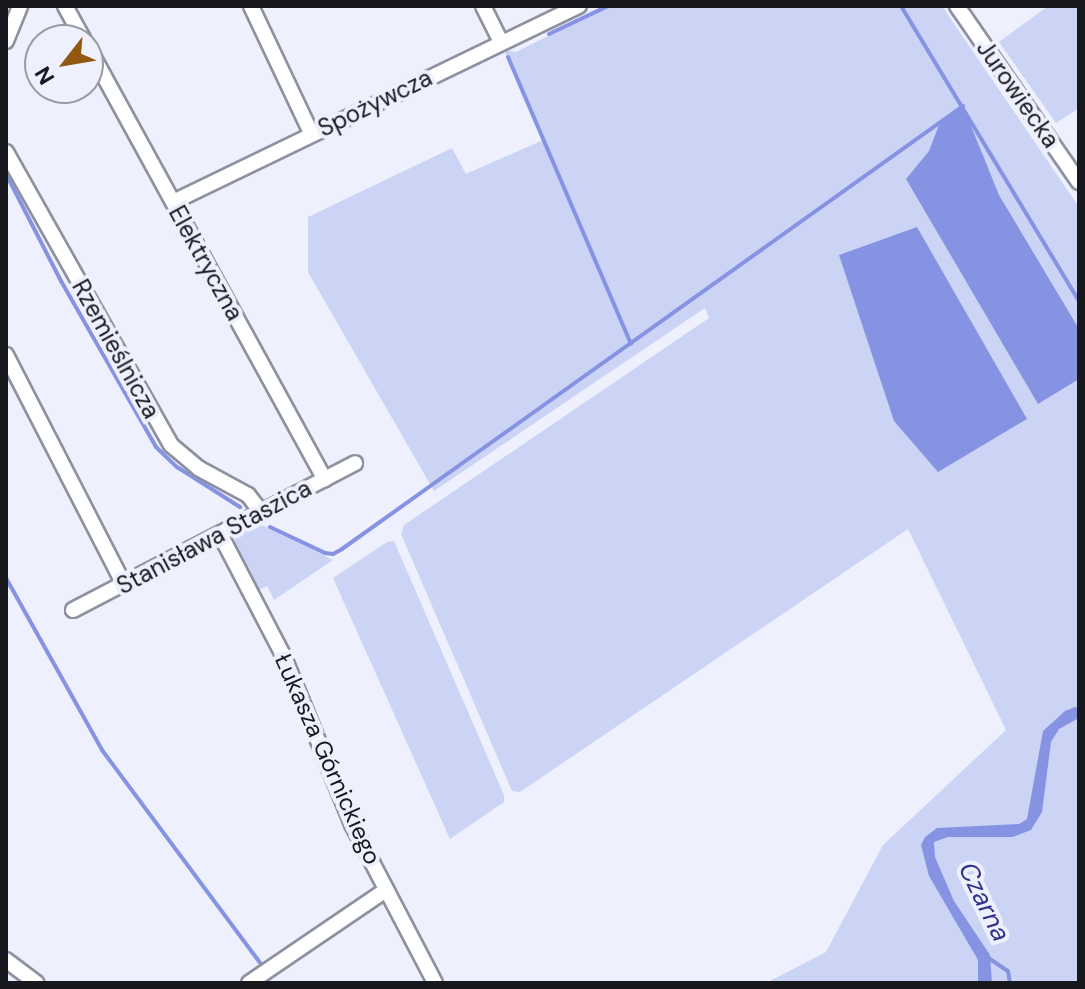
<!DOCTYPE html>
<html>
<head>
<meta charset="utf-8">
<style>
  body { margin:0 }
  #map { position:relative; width:1085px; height:989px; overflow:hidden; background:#eef1fd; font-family:"DM Sans",sans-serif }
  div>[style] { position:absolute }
  .green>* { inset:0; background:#ccd4f5 }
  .water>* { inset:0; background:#8693e3 }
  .stream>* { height:4px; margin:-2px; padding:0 2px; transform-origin:2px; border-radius:2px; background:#8693e3 }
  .roads { filter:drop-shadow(2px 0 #8e919f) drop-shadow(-2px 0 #8e919f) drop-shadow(0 2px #8e919f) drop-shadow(0 -2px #8e919f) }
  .minor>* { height:14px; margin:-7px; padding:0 7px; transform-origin:7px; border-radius:7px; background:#fff }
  span { translate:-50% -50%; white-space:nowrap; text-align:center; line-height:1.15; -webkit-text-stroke:8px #eef1fd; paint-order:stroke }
  .street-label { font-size:24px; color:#18191e }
  .water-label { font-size:26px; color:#2f318d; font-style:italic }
  .frame { position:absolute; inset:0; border:8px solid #18191e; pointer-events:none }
  .north { position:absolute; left:24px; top:24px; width:80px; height:80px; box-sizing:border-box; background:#eef1fd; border:2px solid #989ba4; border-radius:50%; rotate:239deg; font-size:22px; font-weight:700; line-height:32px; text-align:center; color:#18191e }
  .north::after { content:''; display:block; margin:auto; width:28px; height:36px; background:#905811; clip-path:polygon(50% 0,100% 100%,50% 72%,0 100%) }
</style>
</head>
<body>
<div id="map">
  <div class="green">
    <div style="clip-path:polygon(608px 6px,942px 6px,1079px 207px,1079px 983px,766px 983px,826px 952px,883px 845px,1006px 730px,908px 529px,520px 792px,512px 791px,401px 534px,404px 525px,709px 318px,705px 308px,434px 491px,308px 272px,308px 217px,452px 148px,466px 174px,543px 140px,504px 50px,516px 52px)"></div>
    <div style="clip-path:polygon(1048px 6px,1079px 6px,1079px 108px,1056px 123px,999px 42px)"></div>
    <div style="clip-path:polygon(260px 524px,333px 560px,274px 600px,267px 586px,257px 591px,234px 545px,235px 537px)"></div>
    <div style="clip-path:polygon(394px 541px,504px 795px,504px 802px,450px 839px,333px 578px,387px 542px)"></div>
  </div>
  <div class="water">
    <div style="clip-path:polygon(963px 106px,999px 195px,1079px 329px,1079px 379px,1038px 404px,906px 179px,929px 151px,939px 125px)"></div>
    <div style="clip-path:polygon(917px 227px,1027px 419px,938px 472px,894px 421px,839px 255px)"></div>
    <div style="clip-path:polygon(1075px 707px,1079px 708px,1079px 718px,1059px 729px,1051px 742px,1042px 812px,1031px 830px,1013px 837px,948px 837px,934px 842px,935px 857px,954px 901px,990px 955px,992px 983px,978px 983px,978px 960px,929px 876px,921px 845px,925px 837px,937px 828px,1019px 824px,1027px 819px,1043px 731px,1065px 711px)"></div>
  </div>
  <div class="stream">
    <div style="left:901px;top:6px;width:345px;rotate:58.9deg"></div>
    <div style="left:549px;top:34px;width:65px;rotate:-25.4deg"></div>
    <div style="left:508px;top:57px;width:312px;rotate:66.8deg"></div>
    <div style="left:6px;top:174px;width:120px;rotate:62.8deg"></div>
    <div style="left:61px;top:281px;width:191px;rotate:60.2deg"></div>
    <div style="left:156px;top:447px;width:29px;rotate:44deg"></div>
    <div style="left:177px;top:467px;width:75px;rotate:32.4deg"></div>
    <div style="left:270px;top:527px;width:61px;rotate:25.3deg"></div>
    <div style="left:325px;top:553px;width:8px;rotate:7deg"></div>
    <div style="left:333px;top:554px;width:10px;rotate:-29deg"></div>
    <div style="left:342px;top:549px;width:763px;rotate:-35.5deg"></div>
    <div style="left:6px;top:578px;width:197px;rotate:60.8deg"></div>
    <div style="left:102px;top:750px;width:270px;rotate:53.4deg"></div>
    <div style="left:987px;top:957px;width:25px;rotate:34deg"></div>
    <div style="left:1008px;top:971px;width:12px;rotate:81deg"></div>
    <div style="left:267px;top:983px;width:8px;rotate:-83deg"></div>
  </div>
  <div class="roads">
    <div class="minor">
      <div style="left:65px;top:6px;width:39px;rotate:61deg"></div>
      <div style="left:251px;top:6px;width:140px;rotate:64.7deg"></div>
      <div style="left:483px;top:6px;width:40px;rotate:63.4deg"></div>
      <div style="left:957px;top:6px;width:214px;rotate:55.3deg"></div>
      <div style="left:6px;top:41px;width:38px;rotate:-68deg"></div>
      <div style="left:88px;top:47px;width:493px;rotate:61.3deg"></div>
      <div style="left:6px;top:152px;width:336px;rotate:60.6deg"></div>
      <div style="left:171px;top:445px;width:35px;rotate:40deg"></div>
      <div style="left:198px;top:468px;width:57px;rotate:28.4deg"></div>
      <div style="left:248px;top:495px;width:23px;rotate:52deg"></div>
      <div style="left:173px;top:202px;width:451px;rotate:-25.8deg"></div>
      <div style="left:6px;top:355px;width:259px;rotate:62.8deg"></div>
      <div style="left:220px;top:534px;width:136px;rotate:62.5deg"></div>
      <div style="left:283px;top:655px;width:183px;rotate:67.8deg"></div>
      <div style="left:352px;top:824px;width:179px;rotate:62.4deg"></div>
      <div style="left:73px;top:610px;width:318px;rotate:-27.5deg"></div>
      <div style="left:6px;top:960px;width:38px;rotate:37deg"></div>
      <div style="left:249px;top:983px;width:166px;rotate:-34.2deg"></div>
    </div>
  </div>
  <div class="street-label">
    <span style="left:1018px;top:94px;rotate:55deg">Jurowiecka</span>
    <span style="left:375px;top:103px;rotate:-26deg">Spożywcza</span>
    <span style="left:206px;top:263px;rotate:61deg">Elektryczna</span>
    <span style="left:116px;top:349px;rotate:61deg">Rzemieślnicza</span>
    <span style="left:214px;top:537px;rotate:-28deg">Stanisława Staszica</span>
    <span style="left:328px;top:759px;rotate:66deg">Łukasza Górnickiego</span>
  </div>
  <div class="water-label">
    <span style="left:984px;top:902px;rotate:64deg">Czarna</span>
  </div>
  <div class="frame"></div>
  <div class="north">N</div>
</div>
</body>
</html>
